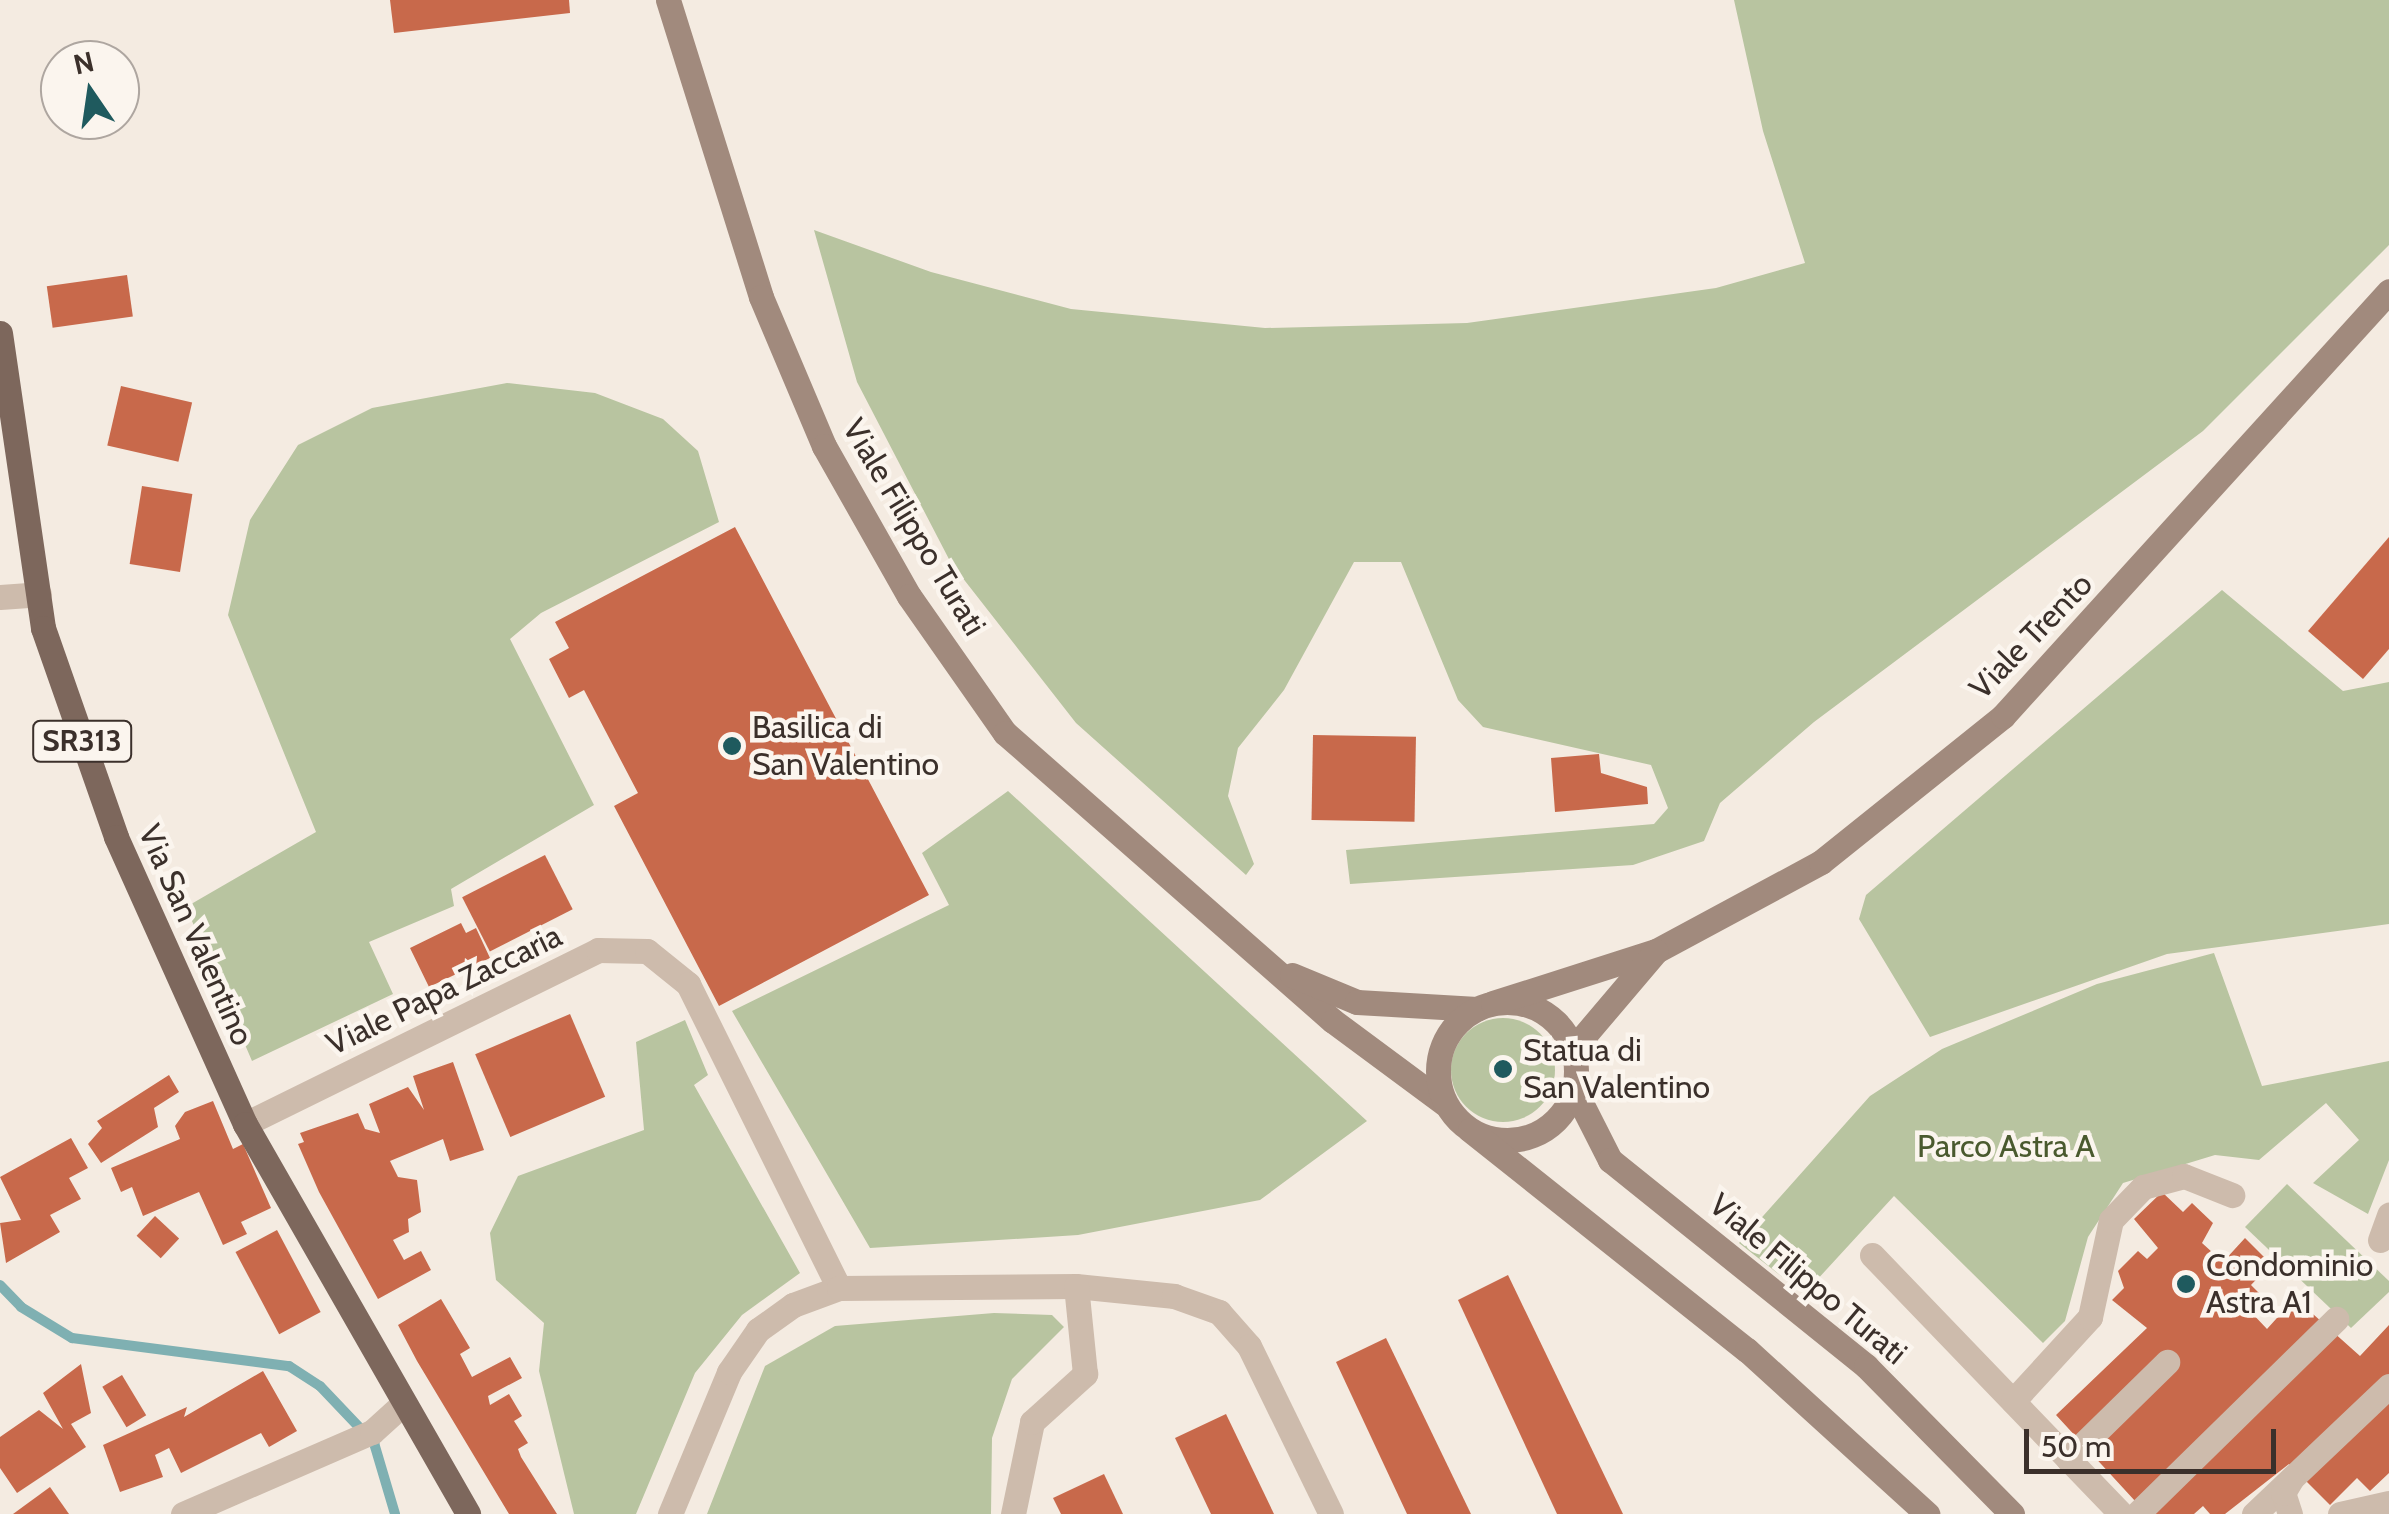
<!DOCTYPE html>
<html>
<head>
<meta charset="utf-8">
<style>
  body { margin:0 }
  #map { position:relative; width:2389px; height:1514px; overflow:hidden; background:#f4ebe1; font-family:Cabin,sans-serif }
  div>[style] { position:absolute }
  .green>* { inset:0; background:#b8c4a0 }
  .round { border-radius:50% }
  .stream>* { height:10px; margin:-5px; padding:0 5px; transform-origin:5px; border-radius:5px; background:#7fb0b2 }
  .building>* { inset:0; background:#c8694b; transform-origin:0 0 }
  .street>* { height:25px; margin:-12.5px; padding:0 12.5px; transform-origin:12.5px; border-radius:12.5px; background:#cdbbac }
  .secondary>* { height:25px; margin:-12.5px; padding:0 12.5px; transform-origin:12.5px; border-radius:12.5px; background:#a18a7d }
  .secondary>.ring { margin:-12.5px; padding:0; box-sizing:content-box; background:none; border:25px solid #a18a7d; border-radius:50% }
  .primary>* { height:25px; margin:-12.5px; padding:0 12.5px; transform-origin:12.5px; border-radius:12.5px; background:#7d675c }
  .dots>* { width:28px; height:28px; translate:-50% -50%; box-sizing:border-box; border:5px solid #fbf5ee; border-radius:50% }
  span { translate:-50% -50%; white-space:nowrap; text-align:center; line-height:1.15; -webkit-text-stroke:9px #fbf5ee; paint-order:stroke }
  .shield-label span { padding:2px 8px; background:#fbf5ee; border:2px solid; border-radius:8px; -webkit-text-stroke-width:0 }
  .shield-label { font-size:30px; color:#3b302b; font-weight:700 }
  .street-label { font-size:32px; color:#3b302b }
  .poi-label { font-size:32px; color:#3b302b }
  .left { translate:0 -50%; text-align:left }
  .park-label { font-size:32px; color:#4a5a2e }
  .north { position:absolute; left:40px; top:40px; width:100px; height:100px; box-sizing:border-box; background:#fbf5ee; border:2px solid #aea6a0; border-radius:50%; rotate:347deg; font-size:28px; font-weight:700; line-height:40px; text-align:center; color:#3b302b }
  .north::after { content:''; display:block; margin:auto; width:35px; height:45px; background:#1f5a5e; clip-path:polygon(50% 0,100% 100%,50% 72%,0 100%) }
  .scale { position:absolute; left:2024px; top:1429px; width:252px; height:45px; box-sizing:border-box; border:5px solid #3b302b; border-top:0; padding-left:12px; font-size:30px; line-height:35px; white-space:nowrap; color:#3b302b; -webkit-text-stroke:8px #fbf5ee; paint-order:stroke }
</style>
</head>
<body>
<div id="map">
  <div class="green">
    <div style="clip-path:polygon(1734px 0,2389px 0,2389px 245px,2203px 431px,1814px 722px,1720px 803px,1704px 841px,1633px 865px,1350px 884px,1346px 850px,1654px 824px,1668px 808px,1651px 765px,1483px 727px,1458px 700px,1401px 562px,1354px 562px,1284px 690px,1238px 748px,1228px 796px,1254px 864px,1246px 875px,1076px 723px,951px 563px,857px 382px,814px 230px,931px 272px,1071px 309px,1265px 328px,1467px 323px,1716px 288px,1805px 263px,1763px 131px)"></div>
    <div style="clip-path:polygon(507px 383px,595px 393px,663px 419px,698px 451px,719px 522px,541px 613px,510px 639px,594px 805px,451px 889px,454px 906px,369px 942px,393px 994px,252px 1061px,186px 907px,316px 832px,228px 615px,250px 520px,298px 445px,372px 408px)"></div>
    <div style="clip-path:polygon(2222px 590px,2343px 691px,2389px 682px,2389px 924px,2167px 954px,1930px 1037px,1859px 919px,1866px 895px)"></div>
    <div style="clip-path:polygon(1008px 791px,1367px 1121px,1260px 1200px,1078px 1235px,870px 1248px,732px 1011px,949px 905px,922px 853px)"></div>
    <div style="clip-path:polygon(2214px 953px,2262px 1086px,2389px 1061px,2389px 1160px,2368px 1214px,2313px 1183px,2359px 1140px,2326px 1103px,2259px 1160px,2215px 1155px,2123px 1183px,2088px 1237px,2065px 1321px,2043px 1343px,1894px 1196px,1804px 1294px,1739px 1243px,1870px 1096px,1942px 1049px,2097px 984px)"></div>
    <div class="round" style="left:1451px;top:1018px;width:104px;height:104px"></div>
    <div style="clip-path:polygon(685px 1020px,708px 1075px,694px 1085px,800px 1273px,742px 1315px,695px 1373px,636px 1514px,574px 1514px,539px 1371px,544px 1323px,496px 1280px,490px 1233px,518px 1176px,644px 1130px,636px 1042px)"></div>
    <div style="clip-path:polygon(2287px 1184px,2389px 1281px,2389px 1292px,2351px 1328px,2245px 1227px)"></div>
    <div style="clip-path:polygon(994px 1313px,1052px 1315px,1064px 1327px,1012px 1379px,992px 1438px,991px 1514px,707px 1514px,765px 1366px,835px 1326px)"></div>
  </div>
  <div class="stream">
    <div style="left:0;top:1285px;width:30px;rotate:46deg"></div>
    <div style="left:21px;top:1307px;width:60px;rotate:31.3deg"></div>
    <div style="left:72px;top:1338px;width:219px;rotate:7.4deg"></div>
    <div style="left:289px;top:1366px;width:37px;rotate:33deg"></div>
    <div style="left:320px;top:1386px;width:79px;rotate:46.5deg"></div>
    <div style="left:374px;top:1443px;width:74px;rotate:73.5deg"></div>
  </div>
  <div class="building">
    <div style="clip-path:polygon(390px 0,569px 0,570px 13px,394px 33px)"></div>
    <div style="left:127px;top:275px;width:42px;height:81px;rotate:82deg"></div>
    <div style="left:121px;top:386px;width:73px;height:61px;rotate:13deg"></div>
    <div style="left:142px;top:486px;width:51px;height:79px;rotate:9deg"></div>
    <div style="clip-path:polygon(735px 527px,929px 895px,719px 1006px,614px 806px,638px 793px,584px 690px,569px 698px,549px 659px,569px 648px,555px 622px)"></div>
    <div style="clip-path:polygon(2389px 537px,2389px 649px,2363px 679px,2308px 631px)"></div>
    <div style="left:1313px;top:735px;width:103px;height:85px;rotate:1deg"></div>
    <div style="clip-path:polygon(1599px 754px,1601px 773px,1647px 787px,1648px 804px,1555px 812px,1551px 758px)"></div>
    <div style="left:545px;top:855px;width:61px;height:93px;rotate:63deg"></div>
    <div style="clip-path:polygon(461px 923px,466px 933px,476px 928px,490px 958px,429px 987px,410px 948px)"></div>
    <div style="left:570px;top:1014px;width:90px;height:103px;rotate:67deg"></div>
    <div style="clip-path:polygon(453px 1062px,484px 1150px,450px 1161px,443px 1139px,390px 1161px,398px 1177px,417px 1180px,421px 1212px,408px 1219px,409px 1232px,393px 1240px,404px 1260px,421px 1251px,431px 1270px,378px 1299px,319px 1192px,298px 1144px,304px 1142px,300px 1133px,358px 1113px,365px 1129px,380px 1133px,369px 1104px,408px 1087px,424px 1110px,413px 1076px)"></div>
    <div style="clip-path:polygon(169px 1075px,179px 1092px,154px 1108px,158px 1127px,101px 1163px,88px 1144px,102px 1128px,97px 1121px)"></div>
    <div style="clip-path:polygon(213px 1101px,233px 1149px,243px 1144px,271px 1208px,241px 1222px,247px 1234px,223px 1245px,199px 1192px,143px 1216px,132px 1187px,121px 1192px,111px 1168px,180px 1139px,175px 1126px,185px 1112px)"></div>
    <div style="clip-path:polygon(71px 1138px,88px 1168px,69px 1178px,81px 1199px,50px 1215px,60px 1232px,6px 1263px,0 1223px,21px 1220px,0 1177px)"></div>
    <div style="clip-path:polygon(2162px 1192px,2183px 1212px,2192px 1203px,2213px 1223px,2202px 1243px,2223px 1262px,2245px 1238px,2271px 1264px,2251px 1285px,2263px 1297px,2249px 1310px,2267px 1329px,2295px 1298px,2360px 1356px,2389px 1325px,2389px 1473px,2370px 1491px,2357px 1478px,2330px 1505px,2289px 1464px,2225px 1514px,2210px 1514px,2203px 1506px,2194px 1514px,2147px 1514px,2056px 1415px,2147px 1328px,2112px 1300px,2124px 1288px,2118px 1271px,2138px 1251px,2147px 1259px,2158px 1248px,2134px 1219px)"></div>
    <div style="left:155px;top:1216px;width:33px;height:27px;rotate:43deg"></div>
    <div style="left:277px;top:1230px;width:93px;height:47px;rotate:62deg"></div>
    <div style="clip-path:polygon(1508px 1275px,1623px 1514px,1557px 1514px,1458px 1300px)"></div>
    <div style="clip-path:polygon(441px 1299px,470px 1348px,460px 1354px,472px 1377px,510px 1357px,522px 1378px,488px 1396px,490px 1405px,509px 1394px,522px 1416px,514px 1421px,528px 1443px,518px 1449px,521px 1457px,557px 1514px,509px 1514px,417px 1361px,398px 1325px)"></div>
    <div style="clip-path:polygon(1386px 1338px,1471px 1514px,1407px 1514px,1336px 1362px)"></div>
    <div style="clip-path:polygon(81px 1364px,91px 1413px,71px 1424px,86px 1447px,17px 1493px,0 1468px,0 1437px,39px 1410px,63px 1429px,43px 1393px)"></div>
    <div style="clip-path:polygon(263px 1371px,297px 1431px,269px 1447px,261px 1433px,181px 1473px,169px 1448px,155px 1455px,163px 1477px,120px 1492px,103px 1445px,187px 1407px,184px 1417px)"></div>
    <div style="left:122px;top:1375px;width:47px;height:23px;rotate:59deg"></div>
    <div style="clip-path:polygon(1226px 1414px,1274px 1514px,1211px 1514px,1175px 1438px)"></div>
    <div style="clip-path:polygon(1104px 1474px,1123px 1514px,1061px 1514px,1053px 1498px)"></div>
    <div style="clip-path:polygon(50px 1487px,69px 1514px,13px 1514px)"></div>
  </div>
  <div class="street">
    <div style="left:0;top:597px;width:39px;rotate:-4deg"></div>
    <div style="left:245px;top:1124px;width:394px;rotate:-26.2deg"></div>
    <div style="left:598px;top:950px;width:49px;rotate:1.2deg"></div>
    <div style="left:647px;top:951px;width:53px;rotate:38.8deg"></div>
    <div style="left:688px;top:984px;width:339px;rotate:63.6deg"></div>
    <div style="left:2380px;top:1240px;width:27px;rotate:-70deg"></div>
    <div style="left:1872px;top:1255px;width:359px;rotate:46.1deg"></div>
    <div style="left:2013px;top:1401px;width:114px;rotate:-47.5deg"></div>
    <div style="left:2090px;top:1317px;width:99px;rotate:-77.8deg"></div>
    <div style="left:2111px;top:1220px;width:46px;rotate:-45.9deg"></div>
    <div style="left:2143px;top:1187px;width:42px;rotate:-15deg"></div>
    <div style="left:2184px;top:1176px;width:52px;rotate:21.6deg"></div>
    <div style="left:2068px;top:1459px;width:139px;rotate:-44.4deg"></div>
    <div style="left:183px;top:1514px;width:206px;rotate:-23.5deg"></div>
    <div style="left:372px;top:1432px;width:42px;rotate:-42.1deg"></div>
    <div style="left:670px;top:1514px;width:154px;rotate:-67.4deg"></div>
    <div style="left:729px;top:1372px;width:51px;rotate:-55.4deg"></div>
    <div style="left:758px;top:1330px;width:43px;rotate:-35.5deg"></div>
    <div style="left:793px;top:1305px;width:49px;rotate:-20.3deg"></div>
    <div style="left:839px;top:1288px;width:237px;rotate:-0.5deg"></div>
    <div style="left:1076px;top:1286px;width:99px;rotate:5.8deg"></div>
    <div style="left:1174px;top:1296px;width:48px;rotate:19.6deg"></div>
    <div style="left:1219px;top:1312px;width:45px;rotate:48.6deg"></div>
    <div style="left:1249px;top:1346px;width:187px;rotate:64deg"></div>
    <div style="left:1013px;top:1514px;width:94px;rotate:-78.3deg"></div>
    <div style="left:1032px;top:1422px;width:72px;rotate:-42.2deg"></div>
    <div style="left:1085px;top:1374px;width:88px;rotate:-95.8deg"></div>
    <div style="left:2137px;top:1514px;width:279px;rotate:-44.4deg"></div>
    <div style="left:2254px;top:1514px;width:186px;rotate:-43.5deg"></div>
    <div style="left:2290px;top:1514px;width:22px;rotate:-108deg"></div>
    <div style="left:2283px;top:1493px;width:17px;rotate:-59deg"></div>
    <div style="left:2340px;top:1514px;width:50px;rotate:-12.7deg"></div>
  </div>
  <div class="secondary">
    <div style="left:668px;top:0;width:311px;rotate:72.6deg"></div>
    <div style="left:761px;top:297px;width:162px;rotate:67.1deg"></div>
    <div style="left:824px;top:446px;width:172px;rotate:60.5deg"></div>
    <div style="left:909px;top:596px;width:167px;rotate:55deg"></div>
    <div style="left:1005px;top:733px;width:436px;rotate:41.3deg"></div>
    <div style="left:1333px;top:1021px;width:139px;rotate:36.5deg"></div>
    <div style="left:1292px;top:975px;width:70px;rotate:22.6deg"></div>
    <div style="left:1357px;top:1002px;width:120px;rotate:3.3deg"></div>
    <div class="ring" style="left:1438px;top:1002px;width:113px;height:113px"></div>
    <div style="left:1493px;top:1003px;width:171px;rotate:-17.7deg"></div>
    <div style="left:1656px;top:951px;width:187px;rotate:-28.3deg"></div>
    <div style="left:1821px;top:862px;width:233px;rotate:-38.7deg"></div>
    <div style="left:2003px;top:716px;width:574px;rotate:-47.75deg"></div>
    <div style="left:1573px;top:1049px;width:128px;rotate:-49.7deg"></div>
    <div style="left:1574px;top:1089px;width:80px;rotate:63.1deg"></div>
    <div style="left:1610px;top:1160px;width:329px;rotate:38.8deg"></div>
    <div style="left:1866px;top:1366px;width:208px;rotate:45.4deg"></div>
    <div style="left:1470px;top:1130px;width:354px;rotate:38.5deg"></div>
    <div style="left:1747px;top:1350px;width:244px;rotate:42.3deg"></div>
  </div>
  <div class="primary">
    <div style="left:0;top:333px;width:298px;rotate:81.7deg"></div>
    <div style="left:43px;top:628px;width:221px;rotate:70.7deg"></div>
    <div style="left:116px;top:837px;width:315px;rotate:65.8deg"></div>
    <div style="left:245px;top:1124px;width:449px;rotate:60.2deg"></div>
  </div>
  <div class="dots">
    <div style="left:732px;top:746px;background:#1f5a5e"></div>
    <div style="left:1503px;top:1069px;background:#1f5a5e"></div>
    <div style="left:2186px;top:1284px;background:#1f5a5e"></div>
  </div>
  <div class="shield-label">
    <span style="left:82px;top:741px">SR313</span>
  </div>
  <div class="street-label">
    <span style="left:914px;top:527px;rotate:59deg">Viale Filippo Turati</span>
    <span style="left:2031px;top:636px;rotate:-46deg">Viale Trento</span>
    <span style="left:196px;top:935px;rotate:66deg">Via San Valentino</span>
    <span style="left:444px;top:990px;rotate:-26deg">Viale Papa Zaccaria</span>
    <span style="left:1808px;top:1279px;rotate:40deg">Viale Filippo Turati</span>
  </div>
  <div class="poi-label">
    <span class="left" style="left:752px;top:746px">Basilica di<br>San Valentino</span>
    <span class="left" style="left:1523px;top:1069px">Statua di<br>San Valentino</span>
    <span class="left" style="left:2206px;top:1284px">Condominio<br>Astra A1</span>
  </div>
  <div class="park-label">
    <span style="left:2006px;top:1146px">Parco Astra A</span>
  </div>
  <div class="north">N</div>
  <div class="scale">50 m</div>
</div>
</body>
</html>
